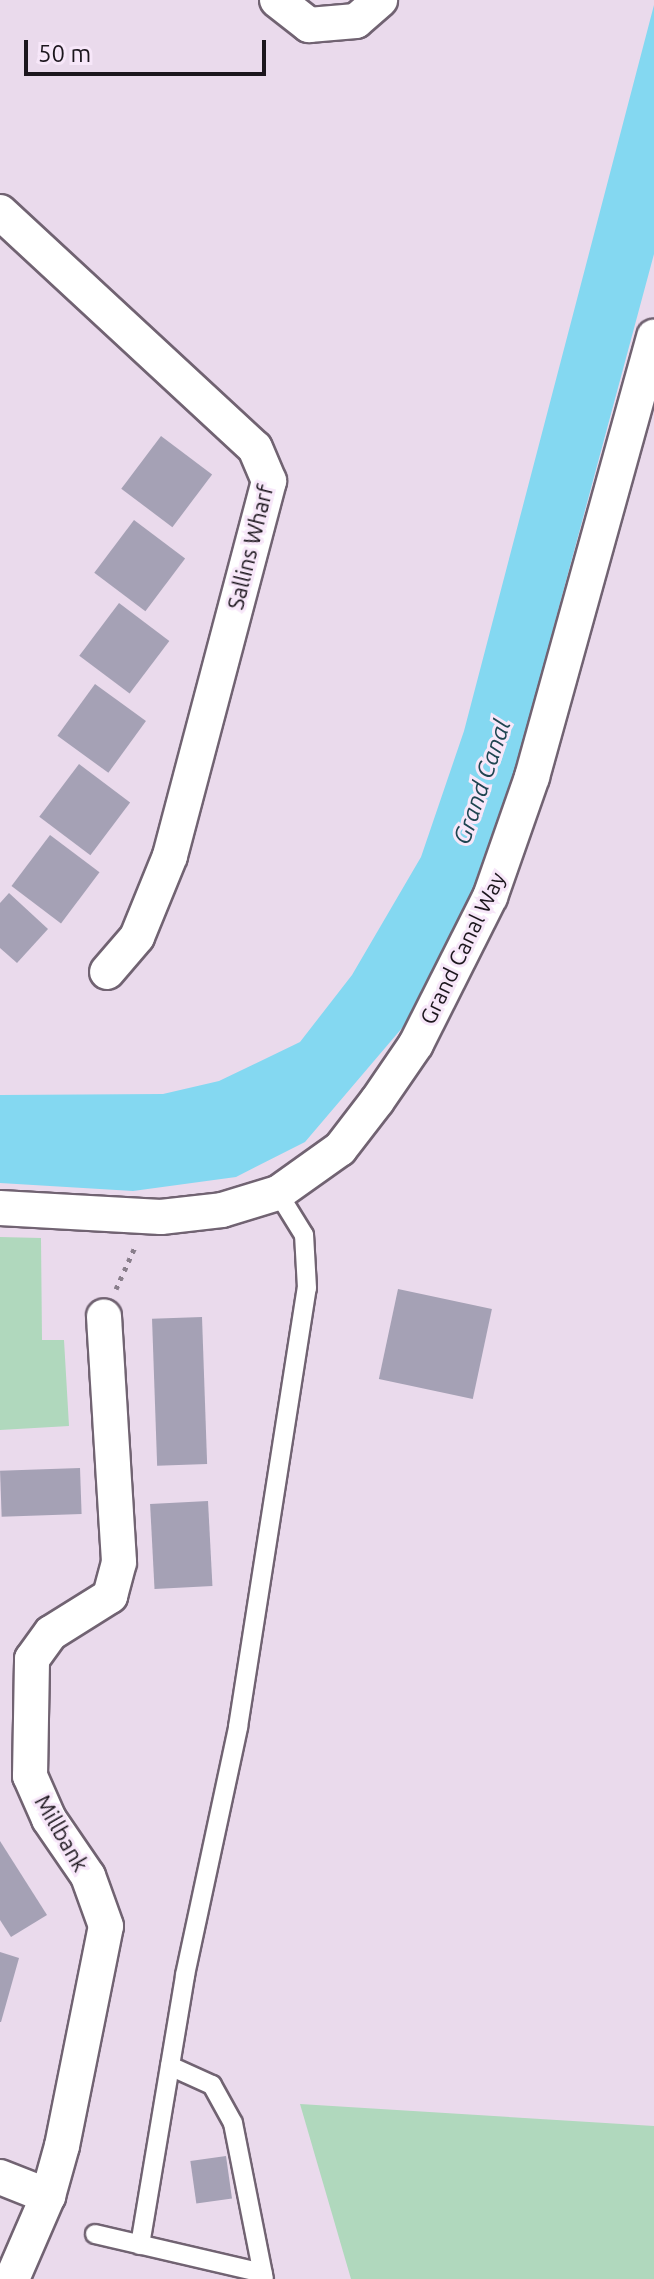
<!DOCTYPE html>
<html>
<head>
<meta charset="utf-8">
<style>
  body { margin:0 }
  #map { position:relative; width:654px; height:2279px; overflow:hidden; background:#eadaec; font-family:Ubuntu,sans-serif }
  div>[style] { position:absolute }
  .green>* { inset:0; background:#b0d8bd }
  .water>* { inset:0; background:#84d8f1 }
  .building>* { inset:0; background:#a5a1b5; transform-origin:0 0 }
  .path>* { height:5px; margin-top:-2.5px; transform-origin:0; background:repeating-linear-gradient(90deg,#897e8b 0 4px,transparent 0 10px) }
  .roads { filter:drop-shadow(2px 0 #716372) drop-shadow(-2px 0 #716372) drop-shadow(0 2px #716372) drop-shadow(0 -2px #716372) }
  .service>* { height:18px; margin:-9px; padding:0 9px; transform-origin:9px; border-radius:9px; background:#fff }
  .minor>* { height:34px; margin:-17px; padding:0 17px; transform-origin:17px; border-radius:17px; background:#fff }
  span { translate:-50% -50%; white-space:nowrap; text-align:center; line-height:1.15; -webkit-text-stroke:6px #f7e7f9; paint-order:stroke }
  .street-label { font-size:22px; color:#1c161d }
  .water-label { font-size:24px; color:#1f4551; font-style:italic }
  .scale { position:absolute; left:24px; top:40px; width:242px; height:36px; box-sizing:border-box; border:4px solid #1c161d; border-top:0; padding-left:10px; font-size:24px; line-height:28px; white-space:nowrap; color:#1c161d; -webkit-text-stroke:6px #f7e7f9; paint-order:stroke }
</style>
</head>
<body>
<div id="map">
  <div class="green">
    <div style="clip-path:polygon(0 1237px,41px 1238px,42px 1340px,64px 1340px,69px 1426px,0 1430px)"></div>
    <div style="clip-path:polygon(300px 2104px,654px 2126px,654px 2279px,351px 2279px)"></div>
  </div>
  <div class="water">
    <div style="clip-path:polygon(654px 5px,654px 254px,513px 778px,468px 907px,408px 1021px,305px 1142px,236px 1177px,133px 1191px,0 1183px,0 1095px,163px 1094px,219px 1081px,300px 1042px,352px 975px,421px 857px,464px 731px)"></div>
  </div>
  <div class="building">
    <div style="left:161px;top:436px;width:64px;height:66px;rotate:37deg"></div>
    <div style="left:134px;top:520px;width:64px;height:66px;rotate:37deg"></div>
    <div style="left:119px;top:603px;width:63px;height:66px;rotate:37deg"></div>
    <div style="left:95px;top:684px;width:63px;height:64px;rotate:36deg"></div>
    <div style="left:79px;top:764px;width:64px;height:66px;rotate:37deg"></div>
    <div style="left:50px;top:835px;width:62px;height:64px;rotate:37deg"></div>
    <div style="clip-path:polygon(9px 893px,48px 929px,17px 963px,0 948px,0 903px)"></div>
    <div style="left:398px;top:1289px;width:96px;height:92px;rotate:12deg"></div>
    <div style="left:202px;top:1317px;width:147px;height:50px;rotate:88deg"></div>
    <div style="left:80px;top:1468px;width:46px;height:80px;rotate:88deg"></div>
    <div style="left:208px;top:1501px;width:85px;height:58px;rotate:87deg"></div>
    <div style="clip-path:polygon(0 1841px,47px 1915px,11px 1937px,0 1920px)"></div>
    <div style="clip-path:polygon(0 1952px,19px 1958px,1px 2022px,0 2022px)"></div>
    <div style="left:226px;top:2156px;width:43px;height:36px;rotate:82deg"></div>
  </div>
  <div class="path">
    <div style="left:116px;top:1289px;width:46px;rotate:-65.7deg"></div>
  </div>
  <div class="roads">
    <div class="service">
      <div style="left:170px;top:2066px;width:46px;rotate:24.3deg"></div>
      <div style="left:212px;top:2085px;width:43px;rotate:61.1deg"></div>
      <div style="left:233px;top:2123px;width:159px;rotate:78.8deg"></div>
      <div style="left:95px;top:2234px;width:172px;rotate:13.1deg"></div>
      <div style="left:140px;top:2245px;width:274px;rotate:-80.5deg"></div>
      <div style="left:185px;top:1975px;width:254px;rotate:-77.9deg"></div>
      <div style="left:238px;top:1727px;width:444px;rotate:-81.1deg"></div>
      <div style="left:307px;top:1288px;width:53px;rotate:-93.2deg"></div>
      <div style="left:304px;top:1235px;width:49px;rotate:-121.8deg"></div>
    </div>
    <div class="minor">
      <div style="left:277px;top:0;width:41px;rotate:38deg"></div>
      <div style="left:309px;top:25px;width:47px;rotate:-4.9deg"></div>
      <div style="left:356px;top:21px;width:32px;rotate:-41deg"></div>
      <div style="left:0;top:212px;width:347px;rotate:42.8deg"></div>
      <div style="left:255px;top:448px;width:36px;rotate:67deg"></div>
      <div style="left:269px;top:481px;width:388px;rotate:104.8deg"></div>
      <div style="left:170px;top:856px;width:87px;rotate:112.2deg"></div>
      <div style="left:137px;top:937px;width:46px;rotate:130.6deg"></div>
      <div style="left:0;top:1208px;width:161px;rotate:3.2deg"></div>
      <div style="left:161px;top:1217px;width:61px;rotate:-6.5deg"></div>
      <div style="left:222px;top:1210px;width:59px;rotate:-16.9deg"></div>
      <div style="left:278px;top:1193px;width:76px;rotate:-35.4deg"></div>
      <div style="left:340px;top:1149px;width:61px;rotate:-52.4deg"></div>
      <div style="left:377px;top:1101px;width:69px;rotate:-55.6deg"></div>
      <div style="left:416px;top:1044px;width:165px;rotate:-63.3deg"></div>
      <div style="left:490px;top:897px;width:127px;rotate:-70.7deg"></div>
      <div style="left:532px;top:777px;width:457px;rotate:-74.5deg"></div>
      <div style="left:0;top:2177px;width:52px;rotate:21.6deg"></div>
      <div style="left:12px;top:2279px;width:90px;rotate:-66.6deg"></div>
      <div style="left:48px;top:2196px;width:52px;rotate:-74.4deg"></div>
      <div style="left:62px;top:2146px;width:224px;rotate:-78.7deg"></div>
      <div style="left:106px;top:1926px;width:53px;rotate:-109.8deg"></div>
      <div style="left:88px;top:1876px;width:69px;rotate:-124.4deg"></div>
      <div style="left:49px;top:1819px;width:47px;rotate:-113.8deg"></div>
      <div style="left:30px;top:1776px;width:117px;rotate:-89deg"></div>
      <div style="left:32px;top:1659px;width:32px;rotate:-54deg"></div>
      <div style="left:51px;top:1633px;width:70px;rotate:-32.1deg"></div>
      <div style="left:110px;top:1596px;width:35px;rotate:-75deg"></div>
      <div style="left:119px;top:1562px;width:246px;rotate:-93.5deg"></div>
    </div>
  </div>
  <div class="street-label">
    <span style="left:250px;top:547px;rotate:-76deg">Sallins Wharf</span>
    <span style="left:462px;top:948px;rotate:-64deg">Grand Canal Way</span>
    <span style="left:62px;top:1833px;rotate:60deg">Millbank</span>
  </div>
  <div class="water-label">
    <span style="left:482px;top:782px;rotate:-71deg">Grand Canal</span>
  </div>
  <div class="scale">50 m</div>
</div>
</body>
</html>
